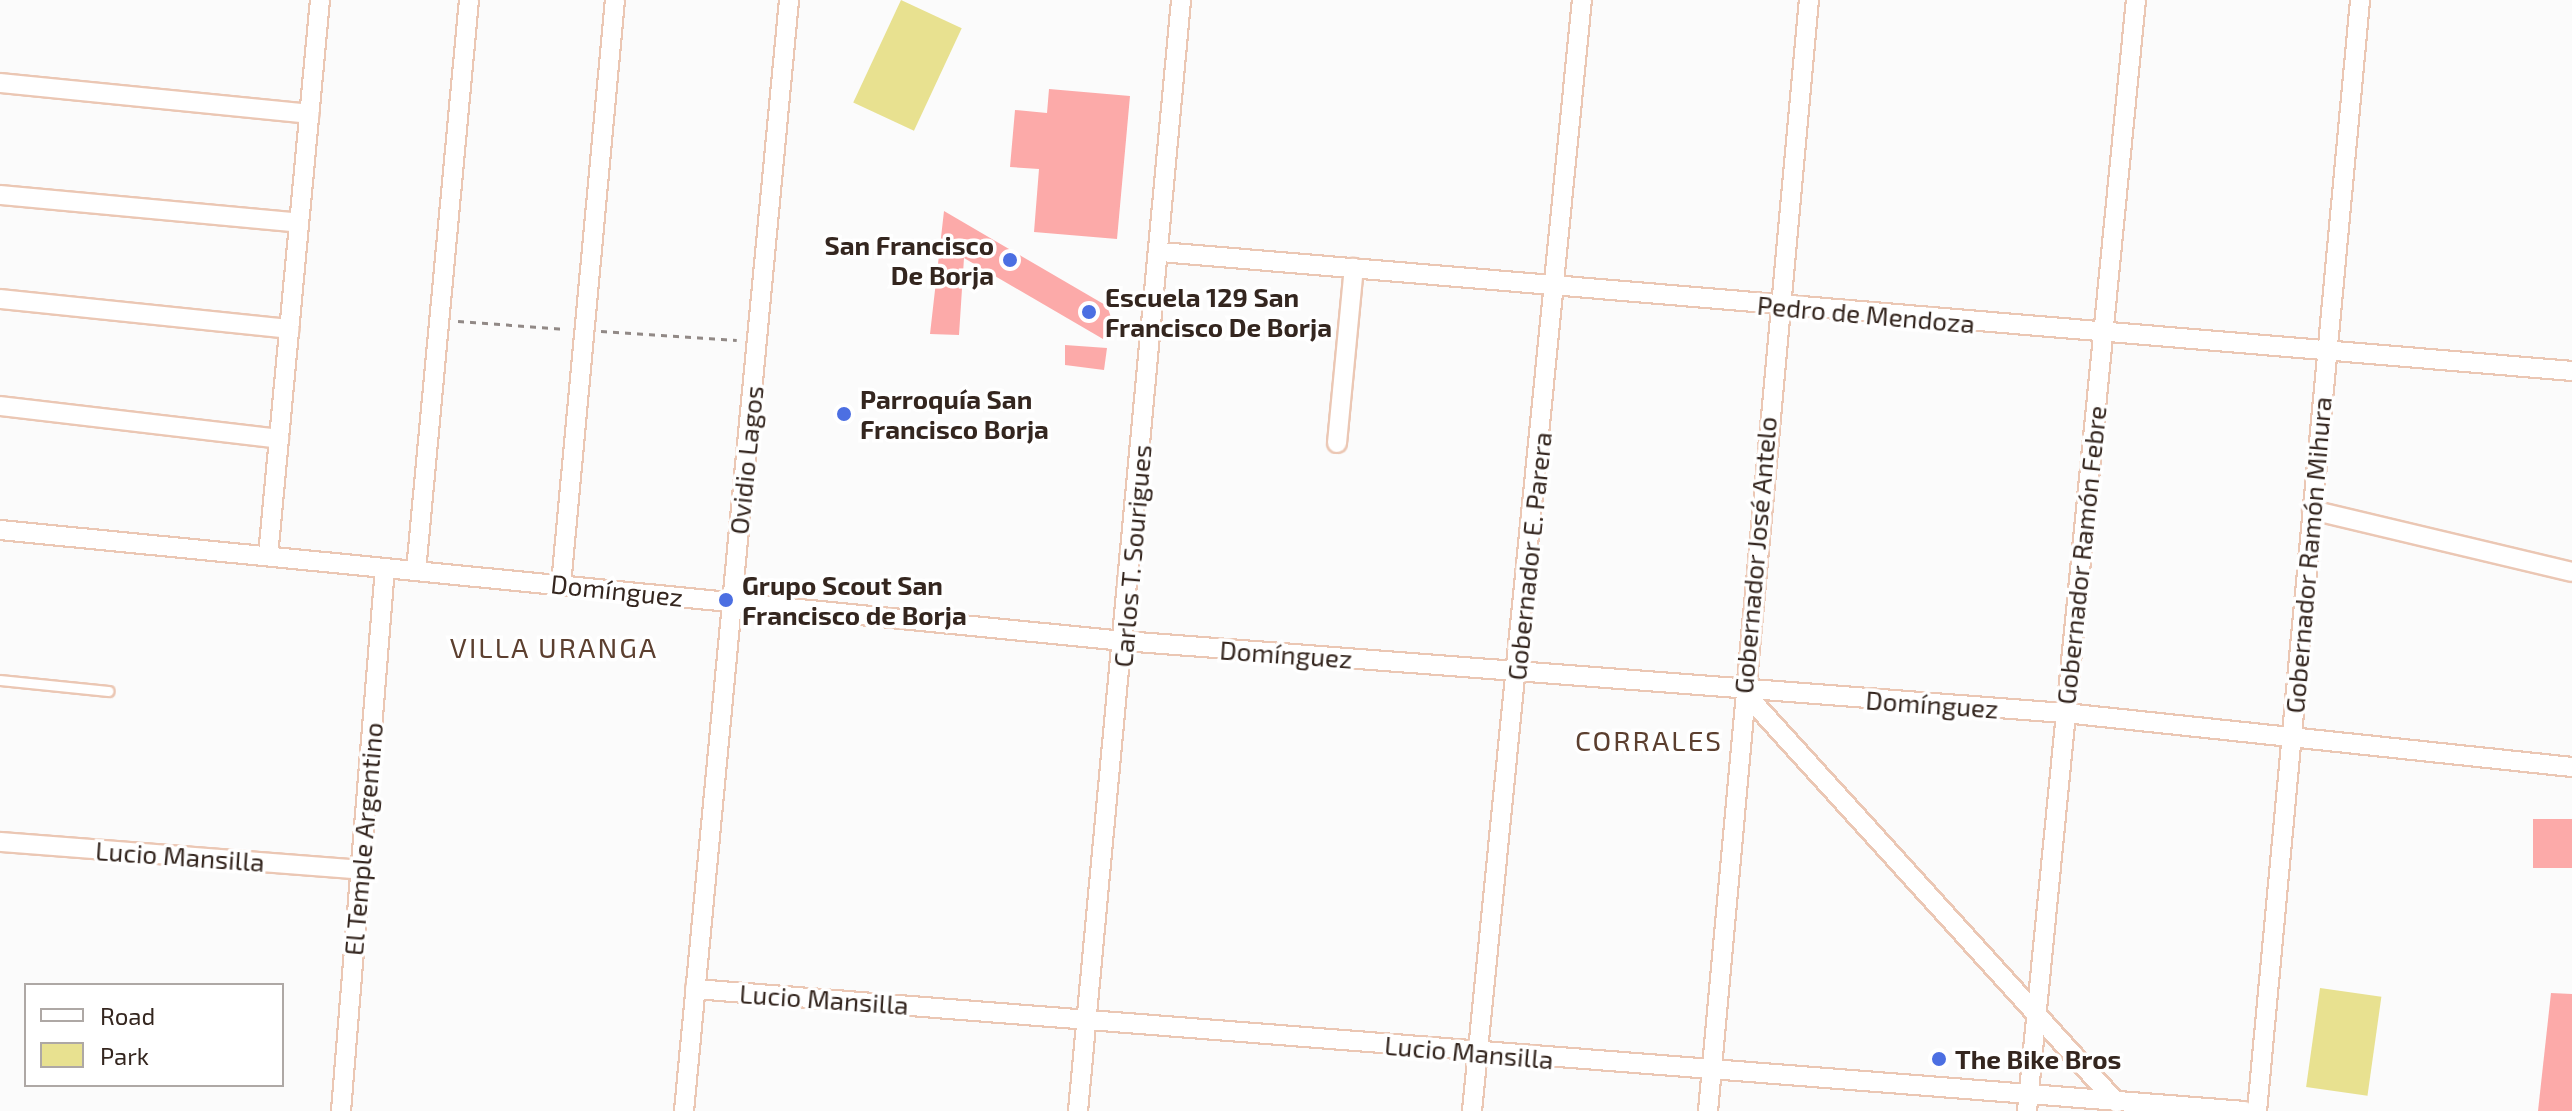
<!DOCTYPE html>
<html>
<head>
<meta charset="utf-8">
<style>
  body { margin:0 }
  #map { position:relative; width:2572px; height:1111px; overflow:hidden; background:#fbfbfb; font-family:"Exo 2",sans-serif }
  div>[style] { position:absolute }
  .green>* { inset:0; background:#e8e190; transform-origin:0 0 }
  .building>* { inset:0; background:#fcaaa9; transform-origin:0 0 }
  .path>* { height:3px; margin-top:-1.5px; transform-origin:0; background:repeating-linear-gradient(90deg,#918986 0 6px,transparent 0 12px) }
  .roads { filter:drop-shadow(2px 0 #ebc7b4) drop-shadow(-2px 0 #ebc7b4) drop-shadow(0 2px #ebc7b4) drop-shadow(0 -2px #ebc7b4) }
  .lane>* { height:9px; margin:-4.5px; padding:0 4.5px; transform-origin:4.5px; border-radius:4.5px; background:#fff }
  .street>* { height:18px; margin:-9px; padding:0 9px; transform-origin:9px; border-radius:9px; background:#fff }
  .dots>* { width:22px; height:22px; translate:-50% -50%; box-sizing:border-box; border:4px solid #fff; border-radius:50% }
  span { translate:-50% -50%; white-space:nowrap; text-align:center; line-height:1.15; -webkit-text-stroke:7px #fff; paint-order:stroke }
  .poi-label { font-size:26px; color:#34261f; font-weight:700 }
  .right { translate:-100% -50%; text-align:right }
  .left { translate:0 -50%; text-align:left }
  .street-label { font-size:26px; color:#34261f }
  .neighbourhood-label { font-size:28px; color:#5c3f2f; letter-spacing:2px }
  .legend { position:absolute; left:24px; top:983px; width:260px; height:104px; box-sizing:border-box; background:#fff; border:2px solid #aea8a5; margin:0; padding:10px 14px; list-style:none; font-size:24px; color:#34261f }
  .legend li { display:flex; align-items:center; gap:16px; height:40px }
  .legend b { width:40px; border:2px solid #aea8a5 }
</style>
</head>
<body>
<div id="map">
  <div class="green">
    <div style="left:901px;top:0;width:67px;height:113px;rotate:25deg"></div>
    <div style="left:2320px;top:988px;width:62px;height:100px;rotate:8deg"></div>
  </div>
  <div class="building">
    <div style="clip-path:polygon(1049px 89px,1130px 96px,1117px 239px,1034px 232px,1039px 169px,1010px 167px,1015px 110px,1047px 113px)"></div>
    <div style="clip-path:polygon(944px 211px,1107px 306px,1112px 320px,1103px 339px,964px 258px,959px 335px,930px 334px)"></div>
    <div style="clip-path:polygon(1065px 345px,1107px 348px,1104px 370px,1065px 365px)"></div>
    <div style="left:2572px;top:819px;width:49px;height:39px;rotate:90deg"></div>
    <div style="clip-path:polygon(2551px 993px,2572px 994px,2572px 1111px,2538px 1111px)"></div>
  </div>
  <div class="path">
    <div style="left:458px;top:321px;width:108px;rotate:4.2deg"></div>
    <div style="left:601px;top:331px;width:136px;rotate:3.8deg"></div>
  </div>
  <div class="roads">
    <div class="lane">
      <div style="left:0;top:680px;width:109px;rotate:5.8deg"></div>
    </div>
    <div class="street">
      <div style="left:0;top:83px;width:311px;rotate:5.7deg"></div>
      <div style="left:0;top:195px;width:300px;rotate:5.3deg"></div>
      <div style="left:1161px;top:252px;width:1416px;rotate:4.82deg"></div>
      <div style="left:0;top:299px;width:291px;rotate:5.9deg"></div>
      <div style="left:0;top:406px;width:281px;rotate:6.7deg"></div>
      <div style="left:1337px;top:443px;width:176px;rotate:-84.5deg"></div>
      <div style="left:2312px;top:510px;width:267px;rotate:13.4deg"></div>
      <div style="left:0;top:530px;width:1129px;rotate:5.64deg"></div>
      <div style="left:1124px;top:641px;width:944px;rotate:4.38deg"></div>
      <div style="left:2065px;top:713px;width:510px;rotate:6.08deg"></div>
      <div style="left:268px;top:556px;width:558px;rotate:-84.66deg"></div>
      <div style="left:416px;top:571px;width:573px;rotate:-84.7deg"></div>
      <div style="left:561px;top:585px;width:587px;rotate:-84.73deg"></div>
      <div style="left:1743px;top:691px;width:556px;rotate:47.77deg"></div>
      <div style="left:0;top:842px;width:361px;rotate:4.4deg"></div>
      <div style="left:695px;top:989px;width:1554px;rotate:4.5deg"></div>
      <div style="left:341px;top:1111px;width:545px;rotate:-85.37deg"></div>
      <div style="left:684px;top:1111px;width:1116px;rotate:-84.6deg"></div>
      <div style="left:1078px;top:1111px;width:1116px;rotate:-84.7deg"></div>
      <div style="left:1472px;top:1111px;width:1116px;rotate:-84.35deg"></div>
      <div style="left:1708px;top:1111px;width:1116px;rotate:-84.81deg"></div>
      <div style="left:2027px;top:1111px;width:1116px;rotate:-84.4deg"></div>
      <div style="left:2257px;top:1111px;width:1116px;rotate:-84.7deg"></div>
    </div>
  </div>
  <div class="dots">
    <div style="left:1010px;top:260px;background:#4c6fe2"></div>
    <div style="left:1089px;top:312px;background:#4c6fe2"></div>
    <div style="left:844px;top:414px;background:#4c6fe2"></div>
    <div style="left:726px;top:600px;background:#4c6fe2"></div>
    <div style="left:1939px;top:1059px;background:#4c6fe2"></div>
  </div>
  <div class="poi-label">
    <span class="right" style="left:994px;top:260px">San Francisco<br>De Borja</span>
    <span class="left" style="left:1105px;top:312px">Escuela 129 San<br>Francisco De Borja</span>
    <span class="left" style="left:860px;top:414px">Parroquía San<br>Francisco Borja</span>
    <span class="left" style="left:742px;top:600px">Grupo Scout San<br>Francisco de Borja</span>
    <span class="left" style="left:1955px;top:1059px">The Bike Bros</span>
  </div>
  <div class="street-label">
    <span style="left:1866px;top:314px;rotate:5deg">Pedro de Mendoza</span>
    <span style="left:746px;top:460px;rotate:-84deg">Ovidio Lagos</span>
    <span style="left:1755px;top:555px;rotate:-85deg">Gobernador José Antelo</span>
    <span style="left:2081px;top:555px;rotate:-84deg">Gobernador Ramón Febre</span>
    <span style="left:2308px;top:555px;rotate:-85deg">Gobernador Ramón Mihura</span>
    <span style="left:1132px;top:556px;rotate:-85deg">Carlos T. Sourigues</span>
    <span style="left:1529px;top:556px;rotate:-84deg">Gobernador E. Parera</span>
    <span style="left:617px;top:590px;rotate:6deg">Domínguez</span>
    <span style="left:1286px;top:654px;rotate:4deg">Domínguez</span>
    <span style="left:1932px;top:704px;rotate:4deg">Domínguez</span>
    <span style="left:363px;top:839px;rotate:-85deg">El Temple Argentino</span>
    <span style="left:180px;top:856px;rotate:4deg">Lucio Mansilla</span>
    <span style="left:824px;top:999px;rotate:4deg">Lucio Mansilla</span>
    <span style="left:1469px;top:1052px;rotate:5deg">Lucio Mansilla</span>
  </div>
  <div class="neighbourhood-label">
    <span style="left:554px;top:647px">VILLA URANGA</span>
    <span style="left:1649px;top:740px">CORRALES</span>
  </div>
  <ul class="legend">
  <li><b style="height:10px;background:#fff"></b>Road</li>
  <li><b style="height:22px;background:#e8e190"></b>Park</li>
  </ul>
</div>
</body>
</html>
